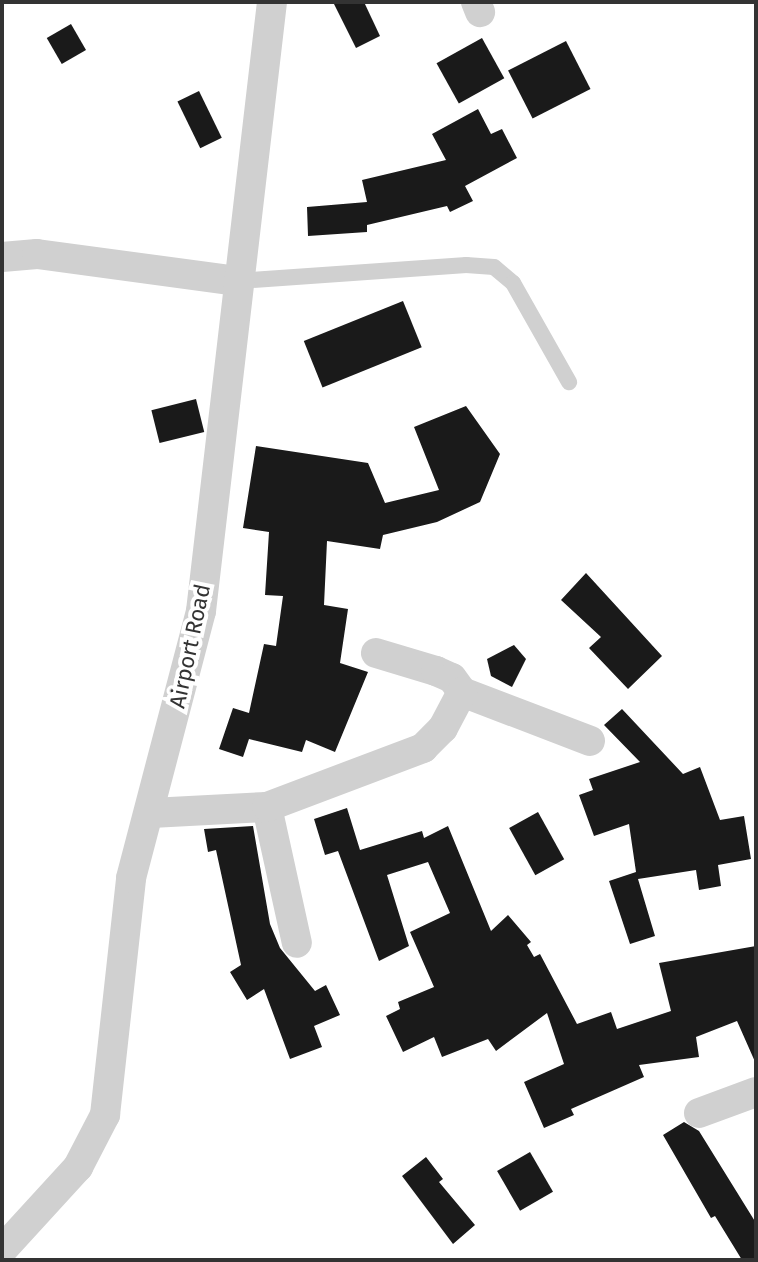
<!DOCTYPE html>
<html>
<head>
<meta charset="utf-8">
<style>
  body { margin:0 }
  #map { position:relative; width:758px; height:1262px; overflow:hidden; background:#fff; font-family:"Fira Sans",sans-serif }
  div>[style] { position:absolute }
  .building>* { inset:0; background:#1a1a1a; transform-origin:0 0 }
  .lane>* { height:16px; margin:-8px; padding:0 8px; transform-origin:8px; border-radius:8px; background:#d0d0d0 }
  .street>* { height:30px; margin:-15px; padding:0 15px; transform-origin:15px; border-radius:15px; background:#d0d0d0 }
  span { translate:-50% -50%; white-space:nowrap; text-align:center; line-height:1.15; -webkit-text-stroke:8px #fff; paint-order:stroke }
  .street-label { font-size:22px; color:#333 }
  .frame { position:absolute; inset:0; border:4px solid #333; pointer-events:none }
</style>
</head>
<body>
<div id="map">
  <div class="building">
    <div style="clip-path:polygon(333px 2px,364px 2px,380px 36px,356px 48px)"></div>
    <div style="left:71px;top:24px;width:30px;height:28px;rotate:60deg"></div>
    <div style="left:482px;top:38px;width:46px;height:52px;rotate:61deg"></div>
    <div style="left:566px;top:41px;width:54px;height:65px;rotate:63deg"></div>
    <div style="left:199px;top:91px;width:52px;height:24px;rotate:64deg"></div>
    <div style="clip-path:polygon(478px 109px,491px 134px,502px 129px,517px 158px,465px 186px,473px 201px,450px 212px,447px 206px,367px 225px,367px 232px,308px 236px,307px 207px,367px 202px,362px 180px,446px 160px,432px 134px)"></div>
    <div style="left:403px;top:301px;width:50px;height:107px;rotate:68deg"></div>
    <div style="left:196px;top:399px;width:34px;height:46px;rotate:76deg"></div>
    <div style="clip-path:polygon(466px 406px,500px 454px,480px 502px,437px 522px,383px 535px,380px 549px,327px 541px,324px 605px,348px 609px,340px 663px,368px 672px,335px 752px,306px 740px,302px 752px,249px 739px,243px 757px,219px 749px,233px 708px,249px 713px,264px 644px,276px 646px,283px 596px,265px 595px,269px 532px,243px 528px,256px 446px,368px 463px,385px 503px,439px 490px,414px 427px)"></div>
    <div style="clip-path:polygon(586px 573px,662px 656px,628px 689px,589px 648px,601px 637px,561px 600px)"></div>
    <div style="clip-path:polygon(514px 645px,526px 659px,512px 687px,491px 676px,487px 659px)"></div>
    <div style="clip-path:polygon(622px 709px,683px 774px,700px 767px,720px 820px,744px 816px,751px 859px,718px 865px,721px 886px,699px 890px,696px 870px,638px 879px,655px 936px,630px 944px,609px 881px,636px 872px,629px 824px,594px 836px,579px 795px,593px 790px,589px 779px,640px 762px,604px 725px)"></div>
    <div style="clip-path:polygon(347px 808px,360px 850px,422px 831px,424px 838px,448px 826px,491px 931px,508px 915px,531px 942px,527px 945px,534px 957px,540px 954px,577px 1024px,611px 1012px,617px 1029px,671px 1011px,659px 963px,756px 946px,756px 1064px,737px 1021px,696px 1037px,699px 1057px,639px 1065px,644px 1077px,571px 1109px,574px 1115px,544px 1128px,524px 1082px,564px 1064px,547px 1013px,496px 1051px,488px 1039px,442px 1057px,434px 1037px,403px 1052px,386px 1016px,400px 1009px,398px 1002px,434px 987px,410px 932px,450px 913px,428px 862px,387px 875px,409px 946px,379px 961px,338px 851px,325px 855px,314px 819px)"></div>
    <div style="left:538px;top:812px;width:54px;height:33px;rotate:61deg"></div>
    <div style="clip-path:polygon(253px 826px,270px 924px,280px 948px,315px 991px,326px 985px,340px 1015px,314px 1026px,322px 1047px,290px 1059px,264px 989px,247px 1000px,230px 972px,241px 965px,216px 850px,208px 852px,204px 829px)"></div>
    <div style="clip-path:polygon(684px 1122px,699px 1131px,756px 1223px,756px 1260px,742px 1260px,715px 1216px,711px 1218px,663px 1135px)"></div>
    <div style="left:530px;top:1152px;width:46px;height:38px;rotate:60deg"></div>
    <div style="clip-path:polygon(426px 1157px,443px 1179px,439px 1182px,475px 1225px,453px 1244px,402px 1176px)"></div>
  </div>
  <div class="lane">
    <div style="left:238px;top:281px;width:229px;rotate:-4deg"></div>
    <div style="left:466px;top:265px;width:28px;rotate:4deg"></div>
    <div style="left:494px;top:267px;width:25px;rotate:40deg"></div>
    <div style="left:513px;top:283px;width:114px;rotate:60.5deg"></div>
  </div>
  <div class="street">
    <div style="left:476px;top:2px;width:11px;rotate:68deg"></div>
    <div style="left:2px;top:257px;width:35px;rotate:-5deg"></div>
    <div style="left:37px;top:254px;width:203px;rotate:7.7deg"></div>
    <div style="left:376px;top:653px;width:63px;rotate:16.7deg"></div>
    <div style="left:436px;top:671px;width:17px;rotate:24deg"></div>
    <div style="left:452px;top:678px;width:17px;rotate:54deg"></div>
    <div style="left:462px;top:692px;width:137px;rotate:20.9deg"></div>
    <div style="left:267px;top:807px;width:139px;rotate:77.6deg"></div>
    <div style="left:151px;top:813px;width:116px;rotate:-3deg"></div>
    <div style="left:267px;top:807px;width:167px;rotate:-20.7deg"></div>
    <div style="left:423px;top:748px;width:28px;rotate:-45deg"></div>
    <div style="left:443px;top:728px;width:41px;rotate:-62.2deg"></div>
    <div style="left:699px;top:1113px;width:61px;rotate:-20.2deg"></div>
    <div style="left:2px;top:1250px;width:113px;rotate:-47.5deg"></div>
    <div style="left:78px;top:1167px;width:59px;rotate:-62.6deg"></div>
    <div style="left:105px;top:1115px;width:238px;rotate:-83.7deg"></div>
    <div style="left:131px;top:878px;width:276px;rotate:-75.3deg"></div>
    <div style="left:201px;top:611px;width:613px;rotate:-83.35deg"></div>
  </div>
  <div class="street-label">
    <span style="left:190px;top:646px;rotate:-78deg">Airport Road</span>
  </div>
  <div class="frame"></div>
</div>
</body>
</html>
